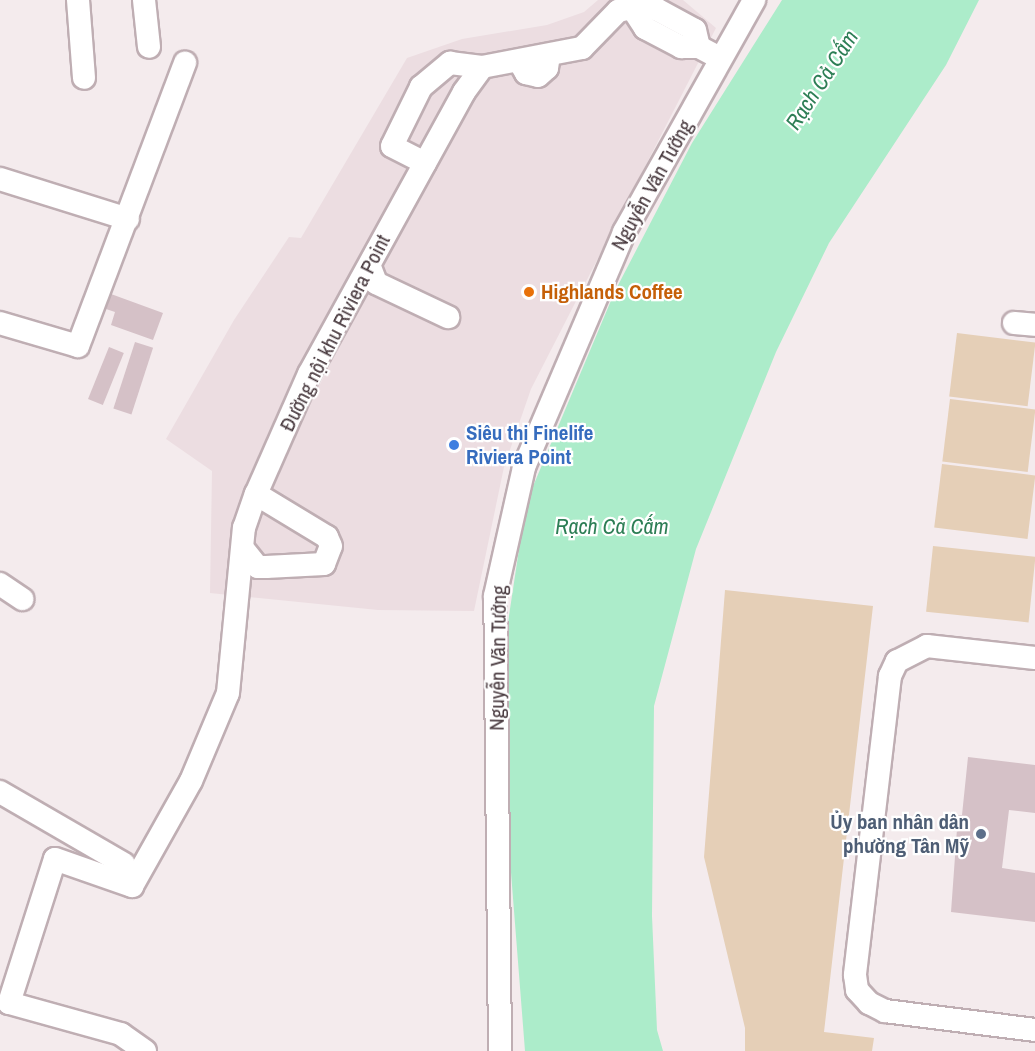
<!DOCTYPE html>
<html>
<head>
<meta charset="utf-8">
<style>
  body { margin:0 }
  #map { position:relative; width:1035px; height:1051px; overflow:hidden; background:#f4ebed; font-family:"Archivo Narrow",sans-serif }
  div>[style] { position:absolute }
  .residential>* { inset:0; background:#ecdde1 }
  .green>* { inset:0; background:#e5cfb7; transform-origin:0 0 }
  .water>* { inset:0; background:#acecca }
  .building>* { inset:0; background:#d5c1c7; transform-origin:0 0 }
  .roads { filter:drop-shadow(2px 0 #bfaeb3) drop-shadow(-2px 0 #bfaeb3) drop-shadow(0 2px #bfaeb3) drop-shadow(0 -2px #bfaeb3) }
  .minor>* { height:22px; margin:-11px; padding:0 11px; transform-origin:11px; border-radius:11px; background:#fff }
  .dots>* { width:16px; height:16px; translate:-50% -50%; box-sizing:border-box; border:3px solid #fff; border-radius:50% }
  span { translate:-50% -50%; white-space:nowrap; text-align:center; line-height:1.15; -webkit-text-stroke:4.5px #fff; paint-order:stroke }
  .street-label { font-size:21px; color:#48393e }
  .food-label { font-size:21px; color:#c56008; font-weight:700 }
  .left { translate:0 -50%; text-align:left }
  .shop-label { font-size:21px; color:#366cbe; font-weight:700 }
  .service-label { font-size:21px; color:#4e5e75; font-weight:700 }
  .right { translate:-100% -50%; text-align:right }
  .water-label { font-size:22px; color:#2d7e55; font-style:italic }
</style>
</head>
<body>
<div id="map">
  <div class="residential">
    <div style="clip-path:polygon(598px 0,683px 0,716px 28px,531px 389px,504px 467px,474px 611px,378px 610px,210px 593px,212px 471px,166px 439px,234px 320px,289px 237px,301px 238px,407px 58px,462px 39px,547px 25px,584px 12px)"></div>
  </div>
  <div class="green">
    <div style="left:957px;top:333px;width:79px;height:64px;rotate:7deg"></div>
    <div style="left:950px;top:399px;width:86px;height:63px;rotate:7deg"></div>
    <div style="left:942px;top:464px;width:94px;height:64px;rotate:7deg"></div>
    <div style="left:933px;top:546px;width:103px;height:66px;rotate:6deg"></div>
    <div style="clip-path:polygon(725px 590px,873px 606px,824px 1032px,874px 1038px,872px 1051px,745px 1051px,745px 1028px,704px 857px)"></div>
  </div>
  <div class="water">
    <div style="clip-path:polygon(782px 0,979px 0,946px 65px,829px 243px,776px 352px,696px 549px,654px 706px,652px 916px,657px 1030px,663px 1051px,525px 1051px,509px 847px,502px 662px,526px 503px,615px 291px,692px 143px)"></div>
  </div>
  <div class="building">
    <div style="clip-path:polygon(111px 294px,163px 313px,153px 340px,111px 325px,115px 312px,106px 309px)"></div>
    <div style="left:135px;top:342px;width:19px;height:70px;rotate:18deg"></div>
    <div style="left:109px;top:347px;width:16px;height:56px;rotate:22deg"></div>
    <div style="clip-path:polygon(968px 757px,1035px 765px,1035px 813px,1009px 810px,1002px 868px,1035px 873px,1035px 922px,951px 912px,958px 815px,962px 815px)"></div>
  </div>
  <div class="roads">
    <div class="minor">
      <div style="left:78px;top:0;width:78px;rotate:85.6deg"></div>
      <div style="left:144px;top:0;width:47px;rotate:83.9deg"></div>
      <div style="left:632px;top:8px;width:24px;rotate:57deg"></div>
      <div style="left:645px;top:28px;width:41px;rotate:27.8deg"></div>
      <div style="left:681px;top:47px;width:18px"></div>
      <div style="left:699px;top:47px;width:15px;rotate:28deg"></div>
      <div style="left:519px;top:61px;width:14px;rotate:60deg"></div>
      <div style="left:526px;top:73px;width:12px;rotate:14deg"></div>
      <div style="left:538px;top:76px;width:12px;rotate:-42deg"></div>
      <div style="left:547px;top:68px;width:12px;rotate:-81deg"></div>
      <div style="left:425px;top:163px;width:37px;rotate:-153deg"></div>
      <div style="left:392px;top:146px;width:66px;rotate:-63.8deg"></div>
      <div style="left:421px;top:87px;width:38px;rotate:-40deg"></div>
      <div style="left:450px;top:63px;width:32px;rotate:7deg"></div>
      <div style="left:0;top:179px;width:134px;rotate:17.4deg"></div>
      <div style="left:370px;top:267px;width:17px;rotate:69deg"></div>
      <div style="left:376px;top:283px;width:80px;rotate:25.3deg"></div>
      <div style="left:0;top:323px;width:81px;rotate:16.4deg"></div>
      <div style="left:78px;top:346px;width:303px;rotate:-69.3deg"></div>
      <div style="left:1014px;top:323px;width:21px;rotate:5deg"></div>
      <div style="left:244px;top:550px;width:22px;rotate:51deg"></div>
      <div style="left:258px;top:567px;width:8px"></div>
      <div style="left:266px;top:567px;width:58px;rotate:-3deg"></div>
      <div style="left:324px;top:564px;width:19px;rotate:-69deg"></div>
      <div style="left:331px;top:546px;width:10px;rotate:-114deg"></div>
      <div style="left:327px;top:537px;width:83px;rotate:-148.8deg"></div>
      <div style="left:0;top:584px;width:27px;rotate:34deg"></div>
      <div style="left:1035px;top:658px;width:109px;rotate:-173.7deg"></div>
      <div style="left:927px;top:646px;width:34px;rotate:153deg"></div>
      <div style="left:897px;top:661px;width:17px;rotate:115deg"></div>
      <div style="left:890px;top:676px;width:301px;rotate:96.7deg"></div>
      <div style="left:855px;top:975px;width:15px;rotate:82deg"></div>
      <div style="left:857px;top:990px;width:18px;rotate:47deg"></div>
      <div style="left:869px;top:1003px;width:18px;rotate:27deg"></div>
      <div style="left:885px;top:1011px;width:151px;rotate:7.2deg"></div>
      <div style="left:0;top:792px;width:143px;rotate:30.1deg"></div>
      <div style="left:145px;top:1051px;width:29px;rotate:-145deg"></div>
      <div style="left:121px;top:1034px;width:116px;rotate:-164.5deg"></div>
      <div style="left:9px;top:1003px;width:151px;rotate:-72.3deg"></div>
      <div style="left:55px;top:859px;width:82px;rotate:19.3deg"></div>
      <div style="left:132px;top:886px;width:120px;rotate:-60.7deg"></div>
      <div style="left:191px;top:781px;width:95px;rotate:-67.2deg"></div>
      <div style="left:228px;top:693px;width:166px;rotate:-84.5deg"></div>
      <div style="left:244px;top:528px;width:36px;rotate:-71deg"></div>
      <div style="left:256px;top:494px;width:131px;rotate:-66.2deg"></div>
      <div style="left:309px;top:374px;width:322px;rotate:-61.2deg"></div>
      <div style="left:464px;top:92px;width:31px;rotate:-54deg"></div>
      <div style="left:482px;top:67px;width:102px;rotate:-10.8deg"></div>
      <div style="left:582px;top:48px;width:52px;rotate:-45.8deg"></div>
      <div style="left:618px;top:11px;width:14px;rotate:-12deg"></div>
      <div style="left:632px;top:8px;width:24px;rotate:2deg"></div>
      <div style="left:656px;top:9px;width:44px;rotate:28.3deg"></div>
      <div style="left:695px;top:30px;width:17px;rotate:77deg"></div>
      <div style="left:500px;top:1051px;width:455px;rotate:-90.6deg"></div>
      <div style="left:495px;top:596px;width:132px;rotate:-77.3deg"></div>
      <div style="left:524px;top:467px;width:255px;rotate:-66.9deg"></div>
      <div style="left:624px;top:232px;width:266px;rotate:-60.7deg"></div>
    </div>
  </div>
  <div class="dots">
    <div style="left:529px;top:292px;background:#e8710a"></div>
    <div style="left:454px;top:445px;background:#3f7fe0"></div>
    <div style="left:981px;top:834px;background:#5c6f8a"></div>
  </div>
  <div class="street-label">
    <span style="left:652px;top:185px;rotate:-61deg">Nguyễn Văn Tưởng</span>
    <span style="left:335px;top:333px;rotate:-63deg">Đường nội khu Riviera Point</span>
    <span style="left:498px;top:658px;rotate:-89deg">Nguyễn Văn Tưởng</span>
  </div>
  <div class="food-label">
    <span class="left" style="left:541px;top:292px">Highlands Coffee</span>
  </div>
  <div class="shop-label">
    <span class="left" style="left:466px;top:445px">Siêu thị Finelife<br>Riviera Point</span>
  </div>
  <div class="service-label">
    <span class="right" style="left:969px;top:834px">Ủy ban nhân dân<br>phường Tân Mỹ</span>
  </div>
  <div class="water-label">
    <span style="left:822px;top:80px;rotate:-57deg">Rạch Cả Cấm</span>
    <span style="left:612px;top:527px">Rạch Cả Cấm</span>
  </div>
</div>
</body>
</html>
